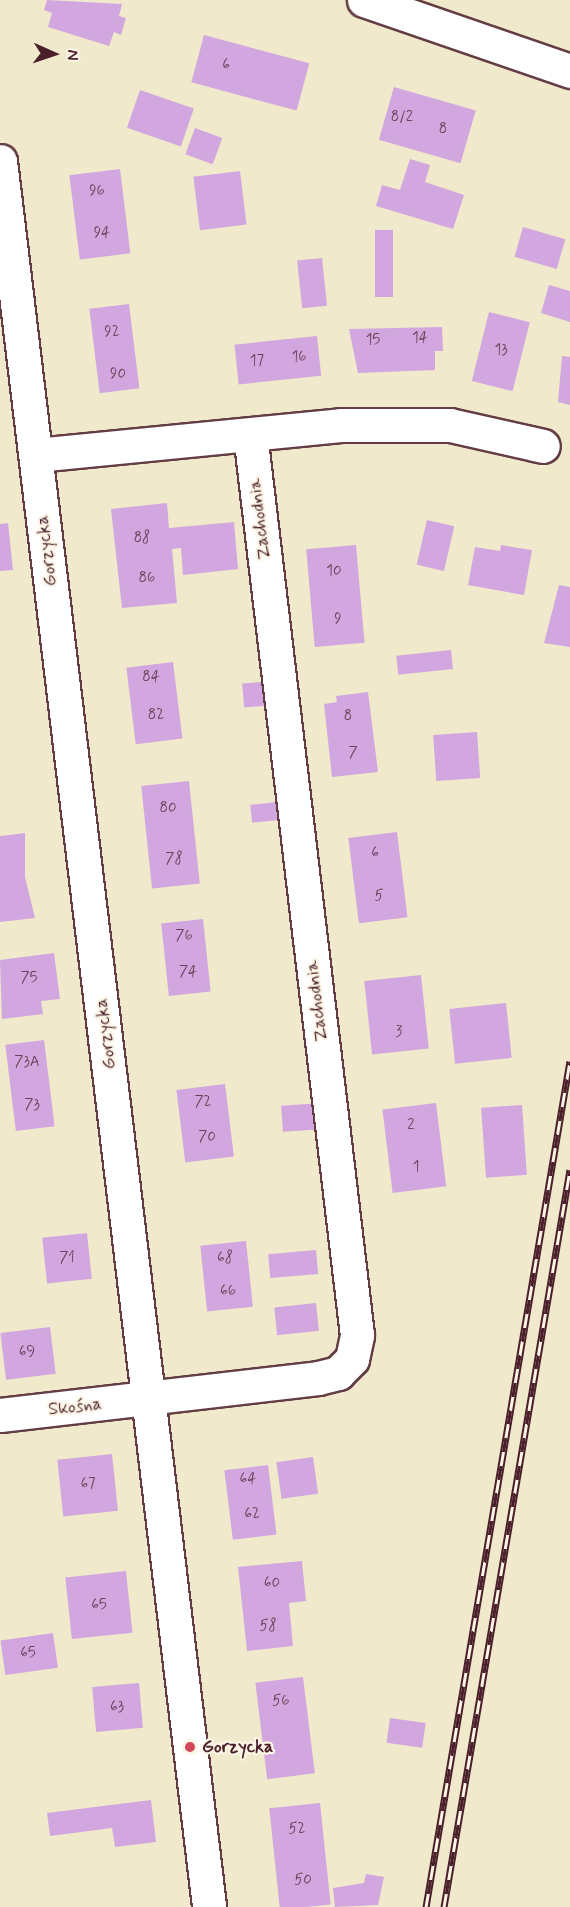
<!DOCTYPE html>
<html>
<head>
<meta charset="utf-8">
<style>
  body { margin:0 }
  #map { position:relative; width:570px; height:1907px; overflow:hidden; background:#f0e9cc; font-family:Mynerve,sans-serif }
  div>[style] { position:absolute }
  .building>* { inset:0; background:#d2a7df; transform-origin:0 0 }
  .roads { filter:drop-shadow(2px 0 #633d43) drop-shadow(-2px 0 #633d43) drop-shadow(0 2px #633d43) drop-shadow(0 -2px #633d43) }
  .minor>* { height:33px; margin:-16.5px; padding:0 16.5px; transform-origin:16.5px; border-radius:16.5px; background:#fff }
  .rail>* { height:7px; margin-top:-3.5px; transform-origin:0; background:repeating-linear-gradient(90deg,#fcf5e5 0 14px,#4a1f2b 0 28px); box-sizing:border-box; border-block:2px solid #4a1f2b }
  .dots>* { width:16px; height:16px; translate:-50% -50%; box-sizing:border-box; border:3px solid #fcf5e5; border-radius:50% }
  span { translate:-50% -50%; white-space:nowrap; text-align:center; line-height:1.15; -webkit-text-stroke:4.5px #fcf5e5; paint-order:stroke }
  .number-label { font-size:15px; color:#6c4158 }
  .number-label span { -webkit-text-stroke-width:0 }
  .street-label { font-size:18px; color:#4a1f2b }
  .poi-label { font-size:18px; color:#4a1f2b; font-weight:700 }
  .left { translate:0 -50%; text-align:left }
  .north { position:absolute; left:24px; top:24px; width:60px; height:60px; -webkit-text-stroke:4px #fcf5e5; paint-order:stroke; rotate:93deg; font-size:16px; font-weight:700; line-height:24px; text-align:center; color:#4a1f2b }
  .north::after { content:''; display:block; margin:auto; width:21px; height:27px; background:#4a1f2b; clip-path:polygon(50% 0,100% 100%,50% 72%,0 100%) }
</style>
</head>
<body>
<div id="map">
  <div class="building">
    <div style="clip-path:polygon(47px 0,122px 4px,119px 16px,126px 18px,121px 35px,114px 32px,109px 46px,48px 27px,52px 13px,44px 10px)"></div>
    <div style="left:204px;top:35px;width:109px;height:49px;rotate:15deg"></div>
    <div style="left:394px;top:87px;width:85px;height:55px;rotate:16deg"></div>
    <div style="left:140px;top:90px;width:57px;height:40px;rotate:19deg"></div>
    <div style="left:195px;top:128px;width:29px;height:28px;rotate:20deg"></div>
    <div style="clip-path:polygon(410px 159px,430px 165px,425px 182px,464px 195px,453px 229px,376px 206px,382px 185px,400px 190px)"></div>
    <div style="left:120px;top:169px;width:85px;height:51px;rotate:83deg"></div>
    <div style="left:240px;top:171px;width:54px;height:47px;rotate:83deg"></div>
    <div style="left:523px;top:227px;width:44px;height:31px;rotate:16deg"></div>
    <div style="left:375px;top:230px;width:18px;height:67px"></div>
    <div style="left:322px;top:258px;width:48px;height:25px;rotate:84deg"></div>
    <div style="clip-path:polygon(549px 285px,570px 291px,570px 322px,541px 313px)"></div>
    <div style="left:129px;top:304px;width:85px;height:40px;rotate:83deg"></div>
    <div style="left:489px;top:312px;width:42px;height:71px;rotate:14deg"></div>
    <div style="clip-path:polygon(442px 327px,443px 351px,435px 351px,435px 370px,358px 373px,349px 329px)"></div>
    <div style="left:317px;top:336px;width:40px;height:83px;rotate:84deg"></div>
    <div style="clip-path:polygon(562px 356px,570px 357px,570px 405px,558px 402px)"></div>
    <div style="clip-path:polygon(167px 503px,169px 528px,234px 522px,238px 569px,183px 575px,181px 548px,172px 549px,177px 603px,122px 608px,111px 509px)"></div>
    <div style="left:427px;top:520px;width:28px;height:46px;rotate:13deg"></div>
    <div style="clip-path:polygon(8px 523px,13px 570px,0 571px,0 524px)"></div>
    <div style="left:356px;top:545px;width:98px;height:50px;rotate:85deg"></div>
    <div style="clip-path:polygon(501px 545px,532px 550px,524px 595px,468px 585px,475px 547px,500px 551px)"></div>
    <div style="clip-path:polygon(559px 585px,570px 587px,570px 647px,544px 643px)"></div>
    <div style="left:451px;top:650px;width:19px;height:55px;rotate:84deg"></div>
    <div style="left:173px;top:662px;width:77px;height:47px;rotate:83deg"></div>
    <div style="left:272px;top:681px;width:24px;height:30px;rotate:85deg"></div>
    <div style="clip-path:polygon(368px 692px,378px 772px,332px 777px,324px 704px,337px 702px,336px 696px)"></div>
    <div style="left:477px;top:732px;width:46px;height:44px;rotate:86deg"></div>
    <div style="left:189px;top:781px;width:103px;height:48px;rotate:84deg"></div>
    <div style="left:287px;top:801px;width:18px;height:37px;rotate:84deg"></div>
    <div style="left:397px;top:832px;width:86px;height:49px;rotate:83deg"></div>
    <div style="clip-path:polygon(25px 833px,25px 877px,35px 918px,0 922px,0 836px)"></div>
    <div style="left:203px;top:919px;width:73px;height:42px;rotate:84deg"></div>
    <div style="clip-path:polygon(54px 953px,60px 999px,41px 1001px,43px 1014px,2px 1019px,0 960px)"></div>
    <div style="left:421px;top:975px;width:74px;height:57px;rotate:84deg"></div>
    <div style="left:506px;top:1003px;width:55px;height:57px;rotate:84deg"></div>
    <div style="left:44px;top:1040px;width:87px;height:39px;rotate:83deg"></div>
    <div style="left:225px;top:1084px;width:73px;height:49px;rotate:83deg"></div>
    <div style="left:322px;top:1103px;width:26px;height:41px;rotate:86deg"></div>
    <div style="left:436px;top:1103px;width:84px;height:54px;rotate:83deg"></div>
    <div style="left:522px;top:1105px;width:70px;height:41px;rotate:86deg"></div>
    <div style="left:87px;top:1233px;width:46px;height:45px;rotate:84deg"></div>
    <div style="left:246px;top:1241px;width:66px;height:46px;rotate:84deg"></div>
    <div style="left:316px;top:1250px;width:24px;height:48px;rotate:85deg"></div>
    <div style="left:316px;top:1303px;width:28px;height:42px;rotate:84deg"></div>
    <div style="left:50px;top:1327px;width:47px;height:50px;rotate:83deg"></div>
    <div style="left:112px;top:1454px;width:57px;height:55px;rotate:84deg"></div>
    <div style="left:313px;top:1457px;width:37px;height:37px;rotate:82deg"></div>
    <div style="left:268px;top:1465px;width:70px;height:44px;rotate:83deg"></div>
    <div style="clip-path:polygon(302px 1561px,306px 1601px,289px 1603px,293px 1646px,247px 1651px,238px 1567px)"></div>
    <div style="left:126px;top:1571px;width:62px;height:61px;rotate:84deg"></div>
    <div style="left:53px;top:1633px;width:35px;height:53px;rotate:82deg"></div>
    <div style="left:303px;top:1677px;width:97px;height:48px;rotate:83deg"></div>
    <div style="left:139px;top:1683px;width:45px;height:47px;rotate:85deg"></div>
    <div style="left:390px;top:1718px;width:36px;height:25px;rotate:8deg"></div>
    <div style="clip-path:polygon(151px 1800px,156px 1842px,115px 1847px,112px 1828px,50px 1836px,47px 1813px)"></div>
    <div style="left:320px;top:1803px;width:102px;height:51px;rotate:84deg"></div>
    <div style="clip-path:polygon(366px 1874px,384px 1877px,378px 1905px,335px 1907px,333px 1888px,364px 1883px)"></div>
  </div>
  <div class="roads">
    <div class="minor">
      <div style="left:364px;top:0;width:218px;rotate:19deg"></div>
      <div style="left:0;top:161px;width:1758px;rotate:83.17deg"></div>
      <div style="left:36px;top:455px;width:306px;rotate:-5.6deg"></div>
      <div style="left:341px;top:425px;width:109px"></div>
      <div style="left:450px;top:425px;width:95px;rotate:12.7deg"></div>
      <div style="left:0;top:1415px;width:320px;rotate:-6.6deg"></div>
      <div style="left:318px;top:1378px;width:21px;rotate:-14deg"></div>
      <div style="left:338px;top:1373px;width:20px;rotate:-45deg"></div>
      <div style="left:352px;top:1359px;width:25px;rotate:-78deg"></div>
      <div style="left:357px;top:1335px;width:907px;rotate:-96.77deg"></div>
    </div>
  </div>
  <div class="rail">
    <div style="left:426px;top:1907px;width:858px;rotate:-80.34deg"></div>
    <div style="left:444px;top:1907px;width:748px;rotate:-80.3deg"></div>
  </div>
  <div class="dots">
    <div style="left:190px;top:1747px;background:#d1495b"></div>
  </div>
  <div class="number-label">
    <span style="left:226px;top:66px">6</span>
    <span style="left:402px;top:118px">8/2</span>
    <span style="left:443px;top:130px">8</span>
    <span style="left:97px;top:192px">96</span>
    <span style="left:102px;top:234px">94</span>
    <span style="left:112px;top:333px">92</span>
    <span style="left:420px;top:339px">14</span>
    <span style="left:373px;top:341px">15</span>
    <span style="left:501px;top:351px">13</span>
    <span style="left:299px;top:358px">16</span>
    <span style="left:257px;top:362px">17</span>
    <span style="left:118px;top:375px">90</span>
    <span style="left:142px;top:539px">88</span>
    <span style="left:334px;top:572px">10</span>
    <span style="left:147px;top:579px">86</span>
    <span style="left:338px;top:620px">9</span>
    <span style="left:151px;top:678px">84</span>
    <span style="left:156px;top:716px">82</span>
    <span style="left:348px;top:717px">8</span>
    <span style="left:353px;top:754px">7</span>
    <span style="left:168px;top:809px">80</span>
    <span style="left:375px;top:854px">6</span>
    <span style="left:174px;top:860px">78</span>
    <span style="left:379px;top:897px">5</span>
    <span style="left:184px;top:937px">76</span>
    <span style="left:188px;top:973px">74</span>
    <span style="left:29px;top:979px">75</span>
    <span style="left:399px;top:1033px">3</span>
    <span style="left:27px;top:1063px">73A</span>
    <span style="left:203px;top:1103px">72</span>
    <span style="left:32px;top:1106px">73</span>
    <span style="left:411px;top:1126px">2</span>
    <span style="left:207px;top:1138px">70</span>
    <span style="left:416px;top:1168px">1</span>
    <span style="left:67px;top:1259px">71</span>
    <span style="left:225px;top:1259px">68</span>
    <span style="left:228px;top:1292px">66</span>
    <span style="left:27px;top:1353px">69</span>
    <span style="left:248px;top:1480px">64</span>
    <span style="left:88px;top:1485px">67</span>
    <span style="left:252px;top:1515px">62</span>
    <span style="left:272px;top:1584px">60</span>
    <span style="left:99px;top:1606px">65</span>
    <span style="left:268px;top:1627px">58</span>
    <span style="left:28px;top:1654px">65</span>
    <span style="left:281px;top:1702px">56</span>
    <span style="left:117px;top:1708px">63</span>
    <span style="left:297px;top:1830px">52</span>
    <span style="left:303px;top:1881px">50</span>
  </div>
  <div class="street-label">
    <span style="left:260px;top:519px;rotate:-97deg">Zachodnia</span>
    <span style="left:47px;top:551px;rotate:-97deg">Gorzycka</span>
    <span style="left:317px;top:1001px;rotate:-97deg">Zachodnia</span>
    <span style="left:106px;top:1034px;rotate:-97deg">Gorzycka</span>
    <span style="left:75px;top:1407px;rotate:-6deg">Skośna</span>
  </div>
  <div class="poi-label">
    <span class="left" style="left:202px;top:1747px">Gorzycka</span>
  </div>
  <div class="north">N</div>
</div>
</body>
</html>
